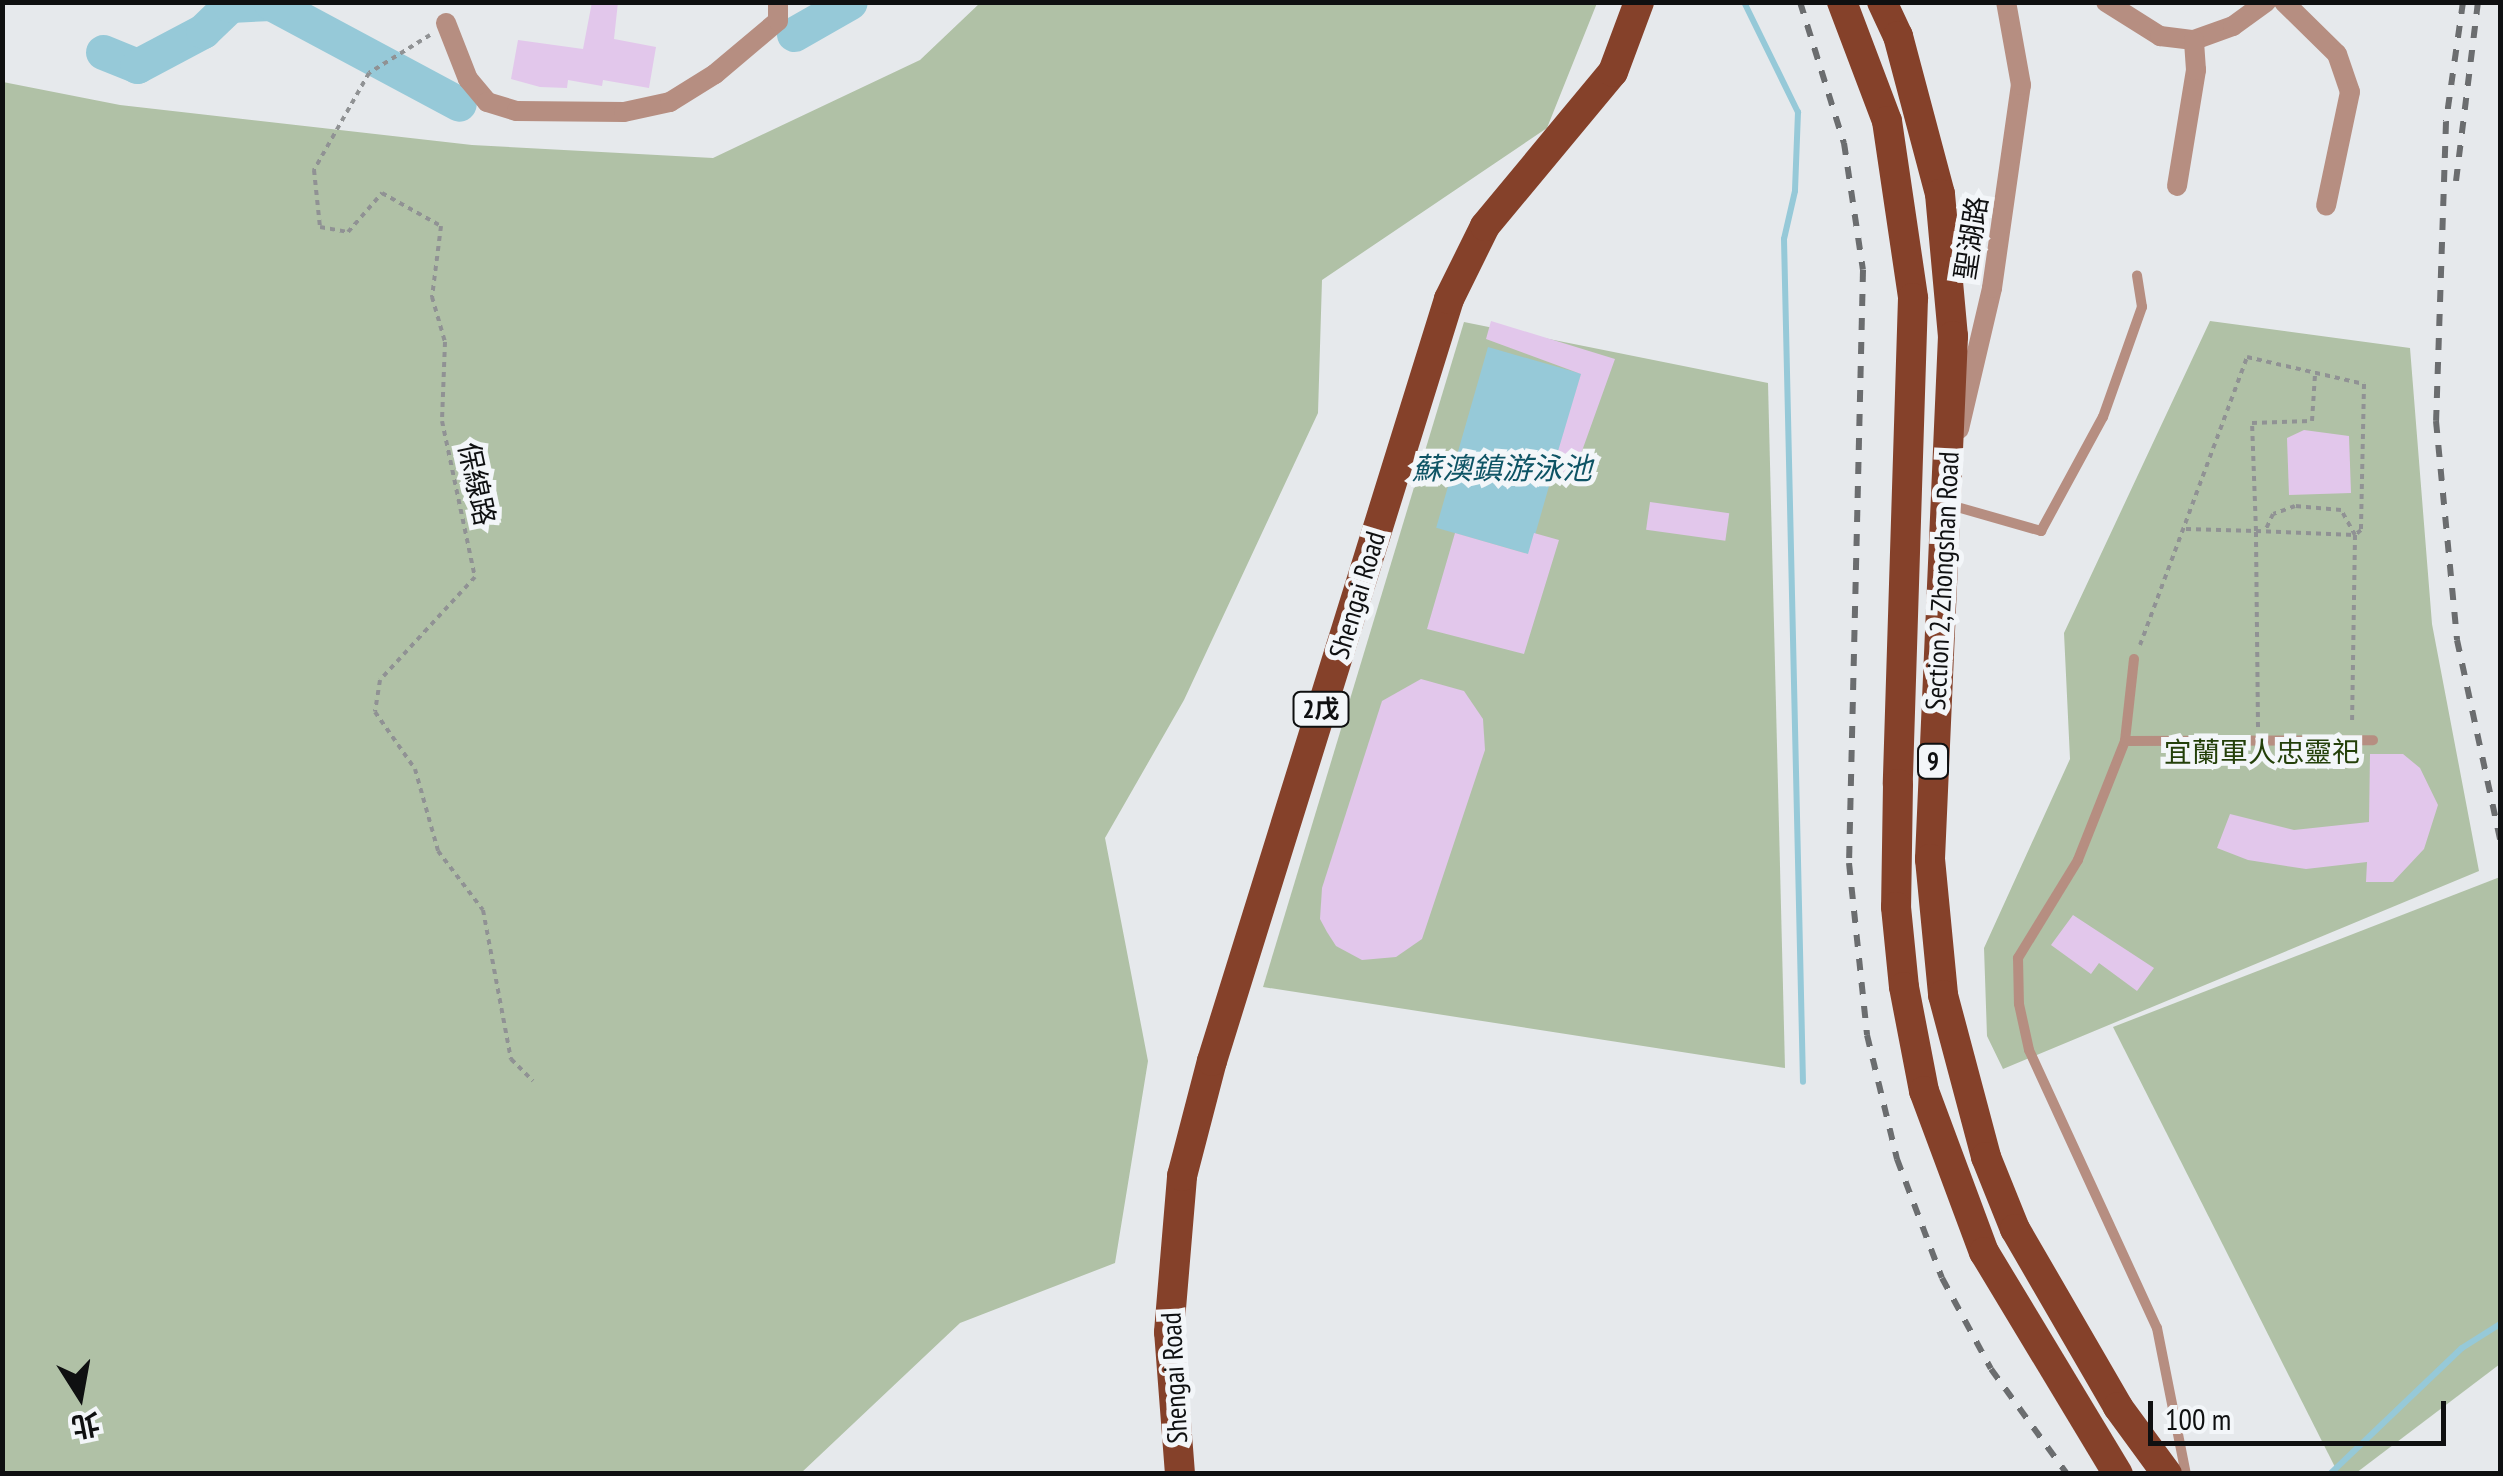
<!DOCTYPE html>
<html>
<head>
<meta charset="utf-8">
<style>
  body { margin:0 }
  #map { position:relative; width:2503px; height:1476px; overflow:hidden; background:#e6e9ec; font-family:"PT Sans Narrow","Noto Sans TC",sans-serif }
  div>[style] { position:absolute }
  .green>* { inset:0; background:#b0c1a6 }
  .water>* { inset:0; background:#96c9d8; transform-origin:0 0 }
  .stream>* { height:6px; margin:-3px; padding:0 3px; transform-origin:3px; border-radius:3px; background:#96c9d8 }
  .river>* { height:35px; margin:-17.5px; padding:0 17.5px; transform-origin:17.5px; border-radius:17.5px; background:#96c9d8 }
  .building>* { inset:0; background:#e2c7eb; transform-origin:0 0 }
  .path>* { height:4px; margin-top:-2px; transform-origin:0; background:repeating-linear-gradient(90deg,#909294 0 5px,transparent 0 10px) }
  .lane>* { height:10px; margin:-5px; padding:0 5px; transform-origin:5px; border-radius:5px; background:#b68e81 }
  .street>* { height:20px; margin:-10px; padding:0 10px; transform-origin:10px; border-radius:10px; background:#b68e81 }
  .primary>* { height:30px; margin:-15px; padding:0 15px; transform-origin:15px; border-radius:15px; background:#85412a }
  .rail>* { height:6px; margin-top:-3px; transform-origin:0; background:repeating-linear-gradient(90deg,#6b6d6f 0 12px,transparent 0 24px) }
  span { translate:-50% -50%; white-space:nowrap; text-align:center; line-height:1.15; -webkit-text-stroke:10px #f3f6f9; paint-order:stroke }
  .shield-label span { padding:2px 8px; background:#f3f6f9; border:2px solid; border-radius:8px; -webkit-text-stroke-width:0 }
  .shield-label { font-size:25px; color:#0f1011; font-weight:700 }
  .street-label { font-size:28px; color:#0f1011 }
  .park-label { font-size:28px; color:#24400a }
  .water-label { font-size:30px; color:#0e5465; font-style:italic }
  .frame { position:absolute; inset:0; border:5px solid #0f1011; pointer-events:none }
  .north { position:absolute; left:30px; top:1346px; width:100px; height:100px; -webkit-text-stroke:8px #f3f6f9; paint-order:stroke; rotate:169deg; font-size:28px; font-weight:700; line-height:40px; text-align:center; color:#0f1011 }
  .north::after { content:''; display:block; margin:auto; width:35px; height:45px; background:#0f1011; clip-path:polygon(50% 0,100% 100%,50% 72%,0 100%) }
  .scale { position:absolute; left:2148px; top:1401px; width:298px; height:45px; box-sizing:border-box; border:5px solid #0f1011; border-top:0; padding-left:12px; font-size:30px; line-height:35px; white-space:nowrap; color:#0f1011; -webkit-text-stroke:8px #f3f6f9; paint-order:stroke }
</style>
</head>
<body>
<div id="map">
  <div class="green">
    <div style="clip-path:polygon(980px 3px,1597px 3px,1547px 128px,1322px 280px,1318px 413px,1184px 700px,1105px 838px,1148px 1061px,1115px 1263px,960px 1323px,801px 1473px,3px 1473px,3px 82px,120px 105px,472px 145px,713px 158px,920px 60px)"></div>
    <div style="clip-path:polygon(2210px 321px,2410px 348px,2432px 624px,2479px 871px,2003px 1069px,1987px 1036px,1984px 948px,2070px 759px,2064px 633px)"></div>
    <div style="clip-path:polygon(1464px 322px,1768px 383px,1785px 1068px,1263px 987px)"></div>
    <div style="clip-path:polygon(2500px 877px,2500px 1364px,2356px 1473px,2338px 1473px,2113px 1027px)"></div>
  </div>
  <div class="water">
    <div style="left:1488px;top:347px;width:97px;height:188px;rotate:16deg"></div>
  </div>
  <div class="stream">
    <div style="left:1744px;top:2px;width:123px;rotate:63.9deg"></div>
    <div style="left:1798px;top:112px;width:79px;rotate:92.2deg"></div>
    <div style="left:1795px;top:191px;width:49px;rotate:102.9deg"></div>
    <div style="left:1784px;top:239px;width:843px;rotate:88.71deg"></div>
    <div style="left:850px;top:7px;width:17px;rotate:-17deg"></div>
    <div style="left:2330px;top:1474px;width:182px;rotate:-43.7deg"></div>
    <div style="left:2462px;top:1348px;width:45px;rotate:-32.3deg"></div>
  </div>
  <div class="river">
    <div style="left:794px;top:34px;width:64px;rotate:-29.7deg"></div>
    <div style="left:103px;top:52px;width:37px;rotate:22deg"></div>
    <div style="left:137px;top:66px;width:75px;rotate:-27.9deg"></div>
    <div style="left:203px;top:31px;width:37px;rotate:-44deg"></div>
    <div style="left:230px;top:5px;width:41px;rotate:-2.8deg"></div>
    <div style="left:271px;top:3px;width:213px;rotate:28.2deg"></div>
  </div>
  <div class="building">
    <div style="clip-path:polygon(592px 2px,618px 2px,614px 39px,656px 47px,649px 88px,603px 80px,602px 86px,568px 80px,567px 88px,540px 87px,511px 79px,518px 40px,583px 49px)"></div>
    <div style="clip-path:polygon(1491px 321px,1615px 359px,1573px 476px,1553px 468px,1581px 374px,1486px 339px)"></div>
    <div style="clip-path:polygon(2304px 430px,2349px 436px,2351px 493px,2289px 495px,2287px 438px)"></div>
    <div style="left:1650px;top:502px;width:80px;height:28px;rotate:8deg"></div>
    <div style="clip-path:polygon(1455px 533px,1528px 554px,1534px 533px,1559px 540px,1524px 654px,1427px 629px)"></div>
    <div style="clip-path:polygon(1421px 679px,1464px 691px,1483px 719px,1485px 750px,1422px 939px,1396px 957px,1362px 960px,1336px 946px,1327px 932px,1320px 919px,1322px 888px,1382px 701px)"></div>
    <div style="clip-path:polygon(2370px 754px,2403px 754px,2420px 768px,2438px 805px,2424px 849px,2393px 882px,2366px 882px,2367px 862px,2306px 869px,2248px 860px,2217px 848px,2230px 814px,2294px 830px,2369px 822px)"></div>
    <div style="clip-path:polygon(2073px 915px,2154px 968px,2137px 991px,2099px 963px,2091px 974px,2051px 945px)"></div>
  </div>
  <div class="path">
    <div style="left:430px;top:35px;width:72px;rotate:148.1deg"></div>
    <div style="left:369px;top:73px;width:112px;rotate:119.6deg"></div>
    <div style="left:314px;top:170px;width:57px;rotate:84deg"></div>
    <div style="left:320px;top:227px;width:28px;rotate:10deg"></div>
    <div style="left:348px;top:232px;width:52px;rotate:-48.9deg"></div>
    <div style="left:382px;top:193px;width:68px;rotate:29.2deg"></div>
    <div style="left:441px;top:226px;width:72px;rotate:97.2deg"></div>
    <div style="left:432px;top:297px;width:47px;rotate:73.9deg"></div>
    <div style="left:445px;top:342px;width:79px;rotate:92.2deg"></div>
    <div style="left:442px;top:421px;width:159px;rotate:78.1deg"></div>
    <div style="left:475px;top:577px;width:140px;rotate:132.7deg"></div>
    <div style="left:380px;top:680px;width:32px;rotate:99deg"></div>
    <div style="left:375px;top:712px;width:70px;rotate:54.9deg"></div>
    <div style="left:415px;top:769px;width:85px;rotate:74.3deg"></div>
    <div style="left:438px;top:851px;width:74px;rotate:52.7deg"></div>
    <div style="left:483px;top:910px;width:152px;rotate:79.4deg"></div>
    <div style="left:511px;top:1059px;width:31px;rotate:45deg"></div>
    <div style="left:2186px;top:529px;width:70px;rotate:1.6deg"></div>
    <div style="left:2256px;top:531px;width:108px;rotate:-92.1deg"></div>
    <div style="left:2252px;top:423px;width:60px;rotate:-1.9deg"></div>
    <div style="left:2312px;top:421px;width:47px;rotate:-86.3deg"></div>
    <div style="left:2140px;top:645px;width:307px;rotate:-69.6deg"></div>
    <div style="left:2247px;top:357px;width:120px;rotate:13deg"></div>
    <div style="left:2364px;top:384px;width:146px;rotate:91.2deg"></div>
    <div style="left:2361px;top:530px;width:8px;rotate:140deg"></div>
    <div style="left:2355px;top:535px;width:29px;rotate:-119deg"></div>
    <div style="left:2341px;top:510px;width:46px;rotate:-175deg"></div>
    <div style="left:2295px;top:506px;width:23px;rotate:160deg"></div>
    <div style="left:2273px;top:514px;width:19px;rotate:115deg"></div>
    <div style="left:2258px;top:727px;width:196px;rotate:-90.6deg"></div>
    <div style="left:2256px;top:531px;width:99px;rotate:2.3deg"></div>
    <div style="left:2355px;top:535px;width:190px;rotate:90.9deg"></div>
  </div>
  <div class="lane">
    <div style="left:1950px;top:505px;width:95px;rotate:15.9deg"></div>
    <div style="left:2041px;top:531px;width:130px;rotate:-61.5deg"></div>
    <div style="left:2103px;top:417px;width:117px;rotate:-70.5deg"></div>
    <div style="left:2142px;top:307px;width:32px;rotate:-99deg"></div>
    <div style="left:2134px;top:659px;width:82px;rotate:96.3deg"></div>
    <div style="left:2125px;top:741px;width:128px;rotate:111.6deg"></div>
    <div style="left:2078px;top:860px;width:115px;rotate:121.5deg"></div>
    <div style="left:2018px;top:958px;width:46px;rotate:88.8deg"></div>
    <div style="left:2019px;top:1004px;width:47px;rotate:77.7deg"></div>
    <div style="left:2029px;top:1050px;width:306px;rotate:65.3deg"></div>
    <div style="left:2157px;top:1328px;width:149px;rotate:78.8deg"></div>
    <div style="left:2125px;top:741px;width:248px;rotate:-0.2deg"></div>
  </div>
  <div class="street">
    <div style="left:2106px;top:2px;width:64px;rotate:32.2deg"></div>
    <div style="left:2160px;top:36px;width:34px;rotate:7deg"></div>
    <div style="left:2194px;top:40px;width:41px;rotate:-19.7deg"></div>
    <div style="left:2233px;top:26px;width:41px;rotate:-36deg"></div>
    <div style="left:2284px;top:2px;width:74px;rotate:44.5deg"></div>
    <div style="left:2337px;top:54px;width:40px;rotate:71.1deg"></div>
    <div style="left:2350px;top:92px;width:116px;rotate:101.9deg"></div>
    <div style="left:446px;top:23px;width:60px;rotate:68.6deg"></div>
    <div style="left:468px;top:79px;width:30px;rotate:50deg"></div>
    <div style="left:487px;top:102px;width:31px;rotate:17deg"></div>
    <div style="left:517px;top:111px;width:107px;rotate:0.5deg"></div>
    <div style="left:624px;top:112px;width:47px;rotate:-12.3deg"></div>
    <div style="left:670px;top:102px;width:53px;rotate:-31.9deg"></div>
    <div style="left:715px;top:74px;width:82px;rotate:-40.1deg"></div>
    <div style="left:778px;top:21px;width:19px;rotate:-90deg"></div>
    <div style="left:2177px;top:186px;width:118px;rotate:-80.7deg"></div>
    <div style="left:2196px;top:70px;width:30px;rotate:-94deg"></div>
    <div style="left:1959px;top:429px;width:145px;rotate:-76.8deg"></div>
    <div style="left:1992px;top:288px;width:205px;rotate:-81.9deg"></div>
    <div style="left:2021px;top:85px;width:84px;rotate:-100.2deg"></div>
  </div>
  <div class="primary">
    <div style="left:1842px;top:2px;width:127px;rotate:69.3deg"></div>
    <div style="left:1887px;top:121px;width:179px;rotate:81.6deg"></div>
    <div style="left:1913px;top:298px;width:486px;rotate:91.8deg"></div>
    <div style="left:1898px;top:784px;width:123px;rotate:90.9deg"></div>
    <div style="left:1896px;top:907px;width:80px;rotate:84.3deg"></div>
    <div style="left:1904px;top:987px;width:106px;rotate:79.1deg"></div>
    <div style="left:1924px;top:1091px;width:172px;rotate:69.6deg"></div>
    <div style="left:1984px;top:1252px;width:259px;rotate:58.9deg"></div>
    <div style="left:1882px;top:2px;width:38px;rotate:65deg"></div>
    <div style="left:1898px;top:36px;width:163px;rotate:75.1deg"></div>
    <div style="left:1940px;top:194px;width:143px;rotate:84.8deg"></div>
    <div style="left:1953px;top:336px;width:524px;rotate:92.52deg"></div>
    <div style="left:1930px;top:859px;width:137px;rotate:84.5deg"></div>
    <div style="left:1943px;top:995px;width:168px;rotate:75.1deg"></div>
    <div style="left:1986px;top:1157px;width:78px;rotate:68.1deg"></div>
    <div style="left:2015px;top:1229px;width:206px;rotate:59.9deg"></div>
    <div style="left:2118px;top:1407px;width:83px;rotate:53.8deg"></div>
    <div style="left:1180px;top:1474px;width:142px;rotate:-94.4deg"></div>
    <div style="left:1169px;top:1332px;width:157px;rotate:-85.2deg"></div>
    <div style="left:1182px;top:1176px;width:119px;rotate:-75.4deg"></div>
    <div style="left:1212px;top:1061px;width:798px;rotate:-72.72deg"></div>
    <div style="left:1449px;top:299px;width:81px;rotate:-63.7deg"></div>
    <div style="left:1485px;top:226px;width:200px;rotate:-50.3deg"></div>
    <div style="left:1613px;top:72px;width:75px;rotate:-69.6deg"></div>
  </div>
  <div class="rail">
    <div style="left:1800px;top:2px;width:148px;rotate:72.7deg"></div>
    <div style="left:1844px;top:143px;width:128px;rotate:81.5deg"></div>
    <div style="left:1863px;top:270px;width:593px;rotate:91.35deg"></div>
    <div style="left:1849px;top:863px;width:173px;rotate:84deg"></div>
    <div style="left:1867px;top:1035px;width:128px;rotate:76.4deg"></div>
    <div style="left:1897px;top:1159px;width:127px;rotate:69.3deg"></div>
    <div style="left:1942px;top:1278px;width:103px;rotate:61.7deg"></div>
    <div style="left:1991px;top:1369px;width:130px;rotate:54.1deg"></div>
    <div style="left:2463px;top:2px;width:121px;rotate:98.1deg"></div>
    <div style="left:2446px;top:122px;width:299px;rotate:91.9deg"></div>
    <div style="left:2436px;top:421px;width:220px;rotate:84.5deg"></div>
    <div style="left:2457px;top:640px;width:204px;rotate:77.8deg"></div>
    <div style="left:2456px;top:181px;width:180px;rotate:-83deg"></div>
  </div>
  <div class="shield-label">
    <span style="left:1321px;top:709px">2戊</span>
    <span style="left:1933px;top:761px">9</span>
  </div>
  <div class="street-label">
    <span style="left:1971px;top:238px;rotate:-81deg">聖湖路</span>
    <span style="left:477px;top:484px;rotate:78deg">保線路</span>
    <span style="left:1942px;top:581px;rotate:-87deg">Section 2, Zhongshan Road</span>
    <span style="left:1357px;top:595px;rotate:-73deg">Shengai Road</span>
    <span style="left:1174px;top:1378px;rotate:-93deg">Shengai Road</span>
  </div>
  <div class="park-label">
    <span style="left:2262px;top:752px">宜蘭軍人忠靈祀</span>
  </div>
  <div class="water-label">
    <span style="left:1502px;top:468px">蘇澳鎮游泳池</span>
  </div>
  <div class="frame"></div>
  <div class="north">北</div>
  <div class="scale">100 m</div>
</div>
</body>
</html>
